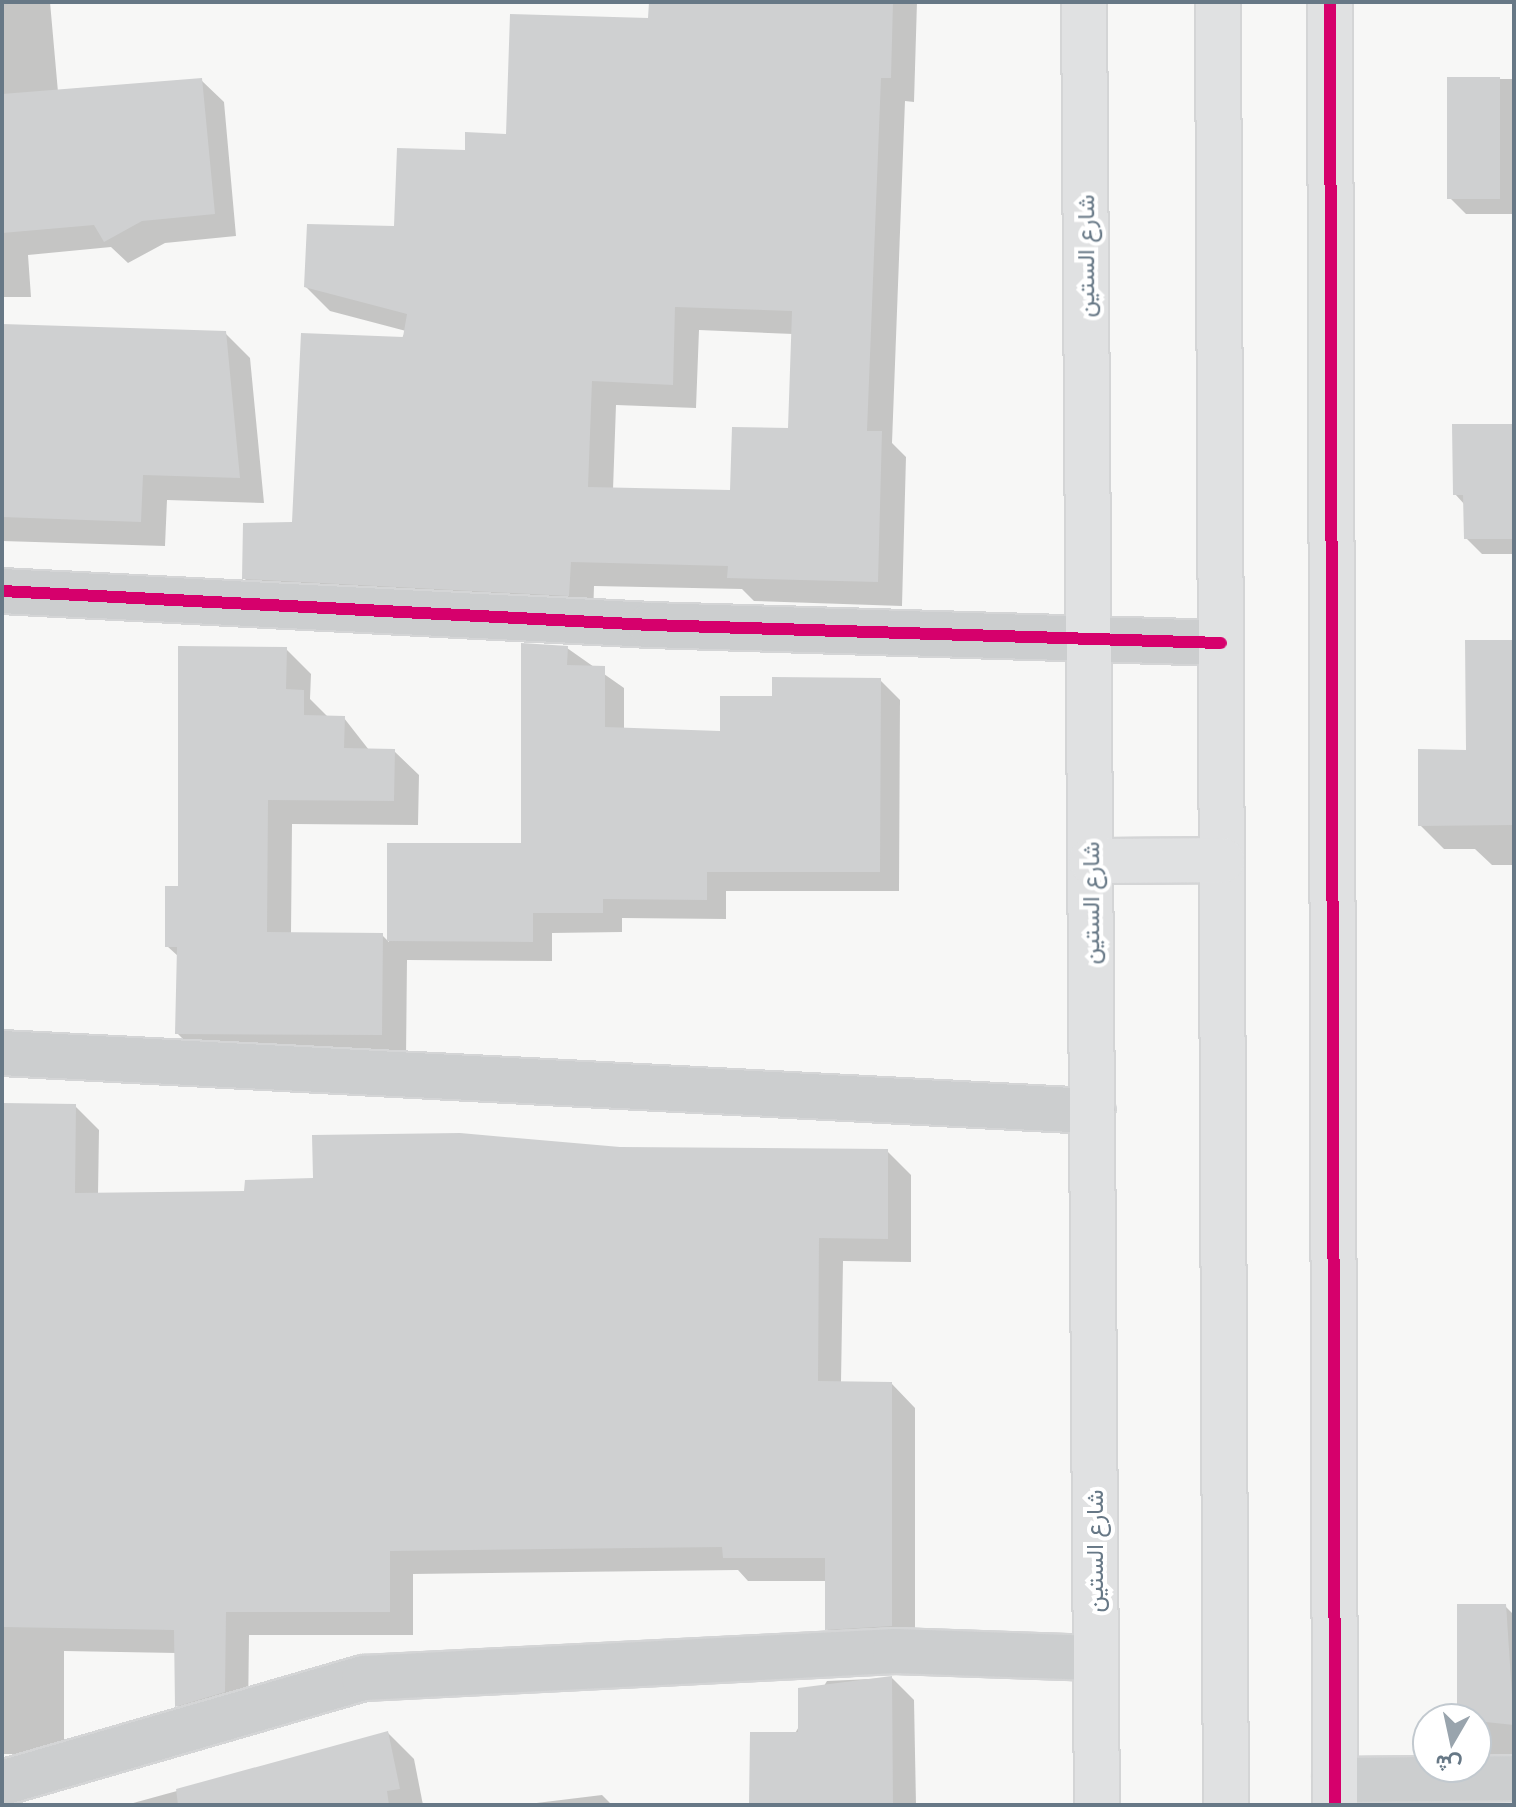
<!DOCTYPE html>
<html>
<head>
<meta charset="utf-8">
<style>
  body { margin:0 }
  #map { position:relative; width:1516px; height:1807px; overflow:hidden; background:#f7f7f6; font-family:"PT Sans",Vazirmatn,sans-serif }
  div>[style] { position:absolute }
  .shadow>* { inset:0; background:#0003 }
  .building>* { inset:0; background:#cfd0d1; transform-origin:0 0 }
  .roads { filter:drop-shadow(2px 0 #d4d5d6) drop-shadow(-2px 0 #d4d5d6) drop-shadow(0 2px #d4d5d6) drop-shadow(0 -2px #d4d5d6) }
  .street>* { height:44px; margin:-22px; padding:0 22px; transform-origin:22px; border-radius:22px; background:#cccecf }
  .secondary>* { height:44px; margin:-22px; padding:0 22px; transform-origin:22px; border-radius:22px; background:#e0e1e2 }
  .cycleway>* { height:12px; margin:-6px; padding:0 6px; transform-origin:6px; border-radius:6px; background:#d6006c }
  span { translate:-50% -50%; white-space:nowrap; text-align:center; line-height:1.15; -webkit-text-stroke:8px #fff; paint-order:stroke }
  .street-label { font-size:24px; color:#677886 }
  .frame { position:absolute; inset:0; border:4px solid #677886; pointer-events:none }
  .north { position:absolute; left:1412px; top:1703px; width:80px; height:80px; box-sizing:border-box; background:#fff; border:2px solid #c2c9cf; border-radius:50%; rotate:189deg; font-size:22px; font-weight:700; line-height:32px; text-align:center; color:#677886 }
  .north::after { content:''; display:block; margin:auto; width:28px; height:36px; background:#99a4ad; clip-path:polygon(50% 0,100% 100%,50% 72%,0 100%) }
</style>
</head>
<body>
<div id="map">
  <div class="shadow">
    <div style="clip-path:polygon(2px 2px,50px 2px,58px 92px,201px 80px,224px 102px,236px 236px,165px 243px,128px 263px,111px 247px,28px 255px,31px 297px,2px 297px)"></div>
    <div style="clip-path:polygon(evenodd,651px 2px,917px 2px,914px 102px,905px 101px,892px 443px,906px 457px,902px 606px,754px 601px,742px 589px,594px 586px,593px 619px,268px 602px,244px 578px,294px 524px,406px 331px,330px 311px,306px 287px,396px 228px,467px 152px,508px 136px,650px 20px,651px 2px,699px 330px,793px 334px,790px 430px,732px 492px,613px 490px,616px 405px,696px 408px,699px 330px)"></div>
    <div style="clip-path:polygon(1449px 79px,1514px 79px,1514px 214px,1466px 214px,1450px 198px)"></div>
    <div style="clip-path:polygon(2px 326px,225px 333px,250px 358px,264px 503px,167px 500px,165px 546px,2px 541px)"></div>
    <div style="clip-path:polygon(1514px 426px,1514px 554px,1482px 554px,1466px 538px,1465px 505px,1455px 494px)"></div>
    <div style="clip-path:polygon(1514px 642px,1514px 865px,1492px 865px,1475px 849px,1444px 849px,1420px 825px,1468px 752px)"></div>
    <div style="clip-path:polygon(567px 648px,624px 688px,624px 729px,722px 733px,774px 699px,880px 680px,900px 700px,899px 891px,726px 891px,726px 919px,622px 918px,622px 932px,552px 933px,552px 961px,407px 960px,406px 1059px,202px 1058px,177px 1033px,179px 957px,167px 946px,180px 888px,286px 649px,311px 674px,310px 699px,328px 717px,344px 718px,369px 750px,394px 751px,419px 775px,418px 825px,292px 824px,291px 935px,382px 935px,389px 942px,389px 845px,523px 845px)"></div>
    <div style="clip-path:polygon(2px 1105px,75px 1106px,99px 1130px,98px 1195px,246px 1193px,620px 1149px,887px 1151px,911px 1175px,911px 1262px,843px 1261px,841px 1383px,892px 1384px,915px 1408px,915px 1649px,851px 1653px,827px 1629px,827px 1581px,748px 1581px,738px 1570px,413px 1574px,413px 1635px,249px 1635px,248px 1716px,200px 1730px,177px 1706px,176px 1653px,64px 1651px,64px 1754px,2px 1754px)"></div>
    <div style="clip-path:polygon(1505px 1606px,1514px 1615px,1514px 1762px,1483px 1762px,1476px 1756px,1476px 1719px)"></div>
    <div style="clip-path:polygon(892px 1678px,914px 1700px,916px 1805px,751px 1805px,827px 1681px)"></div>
    <div style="clip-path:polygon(388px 1733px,414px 1759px,423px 1805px,126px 1805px)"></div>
    <div style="clip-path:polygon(602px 1795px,612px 1805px,520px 1805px)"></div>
  </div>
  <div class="building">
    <div style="clip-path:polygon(evenodd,649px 2px,893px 2px,891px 78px,881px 78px,867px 431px,882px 431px,878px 582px,727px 578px,728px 566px,571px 562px,569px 596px,242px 579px,243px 523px,292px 522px,301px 333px,403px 337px,407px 314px,304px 287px,307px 224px,394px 226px,397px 148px,465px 150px,465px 132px,506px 134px,510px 14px,648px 18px,649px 2px,675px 307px,792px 311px,788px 428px,732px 427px,730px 490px,588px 487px,592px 381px,673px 385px,675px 307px)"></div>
    <div style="left:1447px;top:77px;width:53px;height:122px"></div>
    <div style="clip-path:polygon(202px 78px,215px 214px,142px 221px,104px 242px,94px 225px,2px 233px,2px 94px)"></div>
    <div style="clip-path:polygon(2px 324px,226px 331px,240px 478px,143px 475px,141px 522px,2px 517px)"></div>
    <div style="clip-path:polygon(1452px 424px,1514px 424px,1514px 539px,1464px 539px,1463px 495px,1453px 495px)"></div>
    <div style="clip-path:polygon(1465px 640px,1514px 640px,1514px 825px,1418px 826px,1418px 749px,1466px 750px)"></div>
    <div style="clip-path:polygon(521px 643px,568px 646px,567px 665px,605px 666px,605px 727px,720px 731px,720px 696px,772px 696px,772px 677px,881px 678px,880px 872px,707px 872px,707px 900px,603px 899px,603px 913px,533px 913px,533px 942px,387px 941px,387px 843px,521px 843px)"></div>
    <div style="clip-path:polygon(178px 646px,287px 647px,286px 689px,304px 690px,304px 715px,345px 716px,344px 748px,395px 749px,394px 801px,268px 800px,267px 932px,383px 933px,382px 1035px,175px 1034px,177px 947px,165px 947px,165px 886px,178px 886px)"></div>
    <div style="clip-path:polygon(2px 1103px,76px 1104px,75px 1193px,244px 1191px,245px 1180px,313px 1178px,312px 1135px,460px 1133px,620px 1147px,888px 1149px,888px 1239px,819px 1238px,818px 1381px,892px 1382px,892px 1626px,825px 1630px,825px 1558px,723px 1558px,722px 1547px,390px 1551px,390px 1612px,226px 1612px,225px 1692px,175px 1707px,174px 1630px,3px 1627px)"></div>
    <div style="clip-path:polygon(1457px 1604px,1506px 1604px,1514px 1725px,1457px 1719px)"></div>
    <div style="clip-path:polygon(892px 1676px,893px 1805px,749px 1805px,750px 1732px,798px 1732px,798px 1688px)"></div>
    <div style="clip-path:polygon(388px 1731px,400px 1789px,387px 1791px,389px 1805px,178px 1805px,176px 1789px)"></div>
  </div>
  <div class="roads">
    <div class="street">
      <div style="left:2px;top:591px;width:650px;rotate:3deg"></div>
      <div style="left:651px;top:625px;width:570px;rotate:1.81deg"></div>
      <div style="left:2px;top:1053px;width:1092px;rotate:3.05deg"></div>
      <div style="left:1335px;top:1780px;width:179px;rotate:-0.6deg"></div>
      <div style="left:2px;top:1783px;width:377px;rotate:-16.2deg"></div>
      <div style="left:364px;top:1678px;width:532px;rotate:-2.91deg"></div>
      <div style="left:895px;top:1651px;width:201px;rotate:2deg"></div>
    </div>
    <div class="secondary">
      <div style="left:1084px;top:2px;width:1803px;rotate:89.59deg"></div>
      <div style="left:1218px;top:2px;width:1803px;rotate:89.75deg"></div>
      <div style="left:1330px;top:2px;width:1803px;rotate:89.84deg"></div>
      <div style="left:1091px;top:861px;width:131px;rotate:-0.4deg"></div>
    </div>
  </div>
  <div class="cycleway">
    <div style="left:1330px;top:2px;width:1803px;rotate:89.84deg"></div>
    <div style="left:2px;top:591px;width:650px;rotate:3deg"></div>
    <div style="left:651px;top:625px;width:570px;rotate:1.81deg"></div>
  </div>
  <div class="street-label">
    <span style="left:1086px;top:256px;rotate:-90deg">شارع الستين</span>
    <span style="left:1091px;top:903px;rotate:-90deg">شارع الستين</span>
    <span style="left:1095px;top:1551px;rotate:-90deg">شارع الستين</span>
  </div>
  <div class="frame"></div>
  <div class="north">ش</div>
</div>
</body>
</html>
